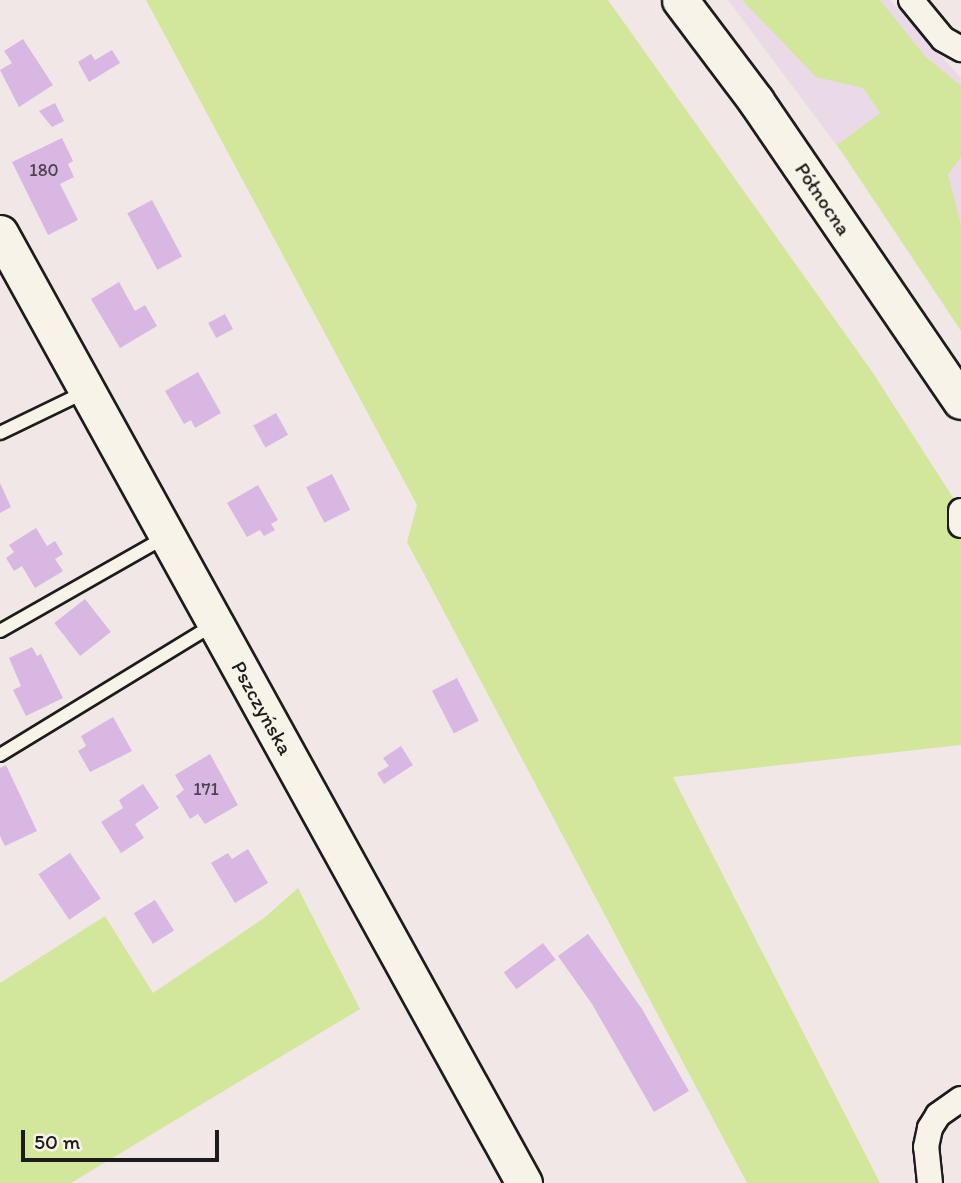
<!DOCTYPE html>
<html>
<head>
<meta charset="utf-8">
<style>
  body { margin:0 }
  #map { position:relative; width:961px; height:1183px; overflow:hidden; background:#f1e7e7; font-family:Itim,sans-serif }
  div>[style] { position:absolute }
  .built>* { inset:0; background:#ead9e6 }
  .green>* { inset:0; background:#d3e79c }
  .building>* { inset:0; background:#d8b7e3; transform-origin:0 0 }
  .roads { filter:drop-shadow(2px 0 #1c1c1c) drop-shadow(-2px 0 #1c1c1c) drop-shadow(0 2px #1c1c1c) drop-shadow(0 -2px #1c1c1c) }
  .lane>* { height:12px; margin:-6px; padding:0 6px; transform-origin:6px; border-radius:6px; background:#f7f3e8 }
  .street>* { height:24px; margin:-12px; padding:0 12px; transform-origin:12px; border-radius:12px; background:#f7f3e8 }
  .secondary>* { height:35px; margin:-17.5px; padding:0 17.5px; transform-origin:17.5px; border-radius:17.5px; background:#f7f3e8 }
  span { translate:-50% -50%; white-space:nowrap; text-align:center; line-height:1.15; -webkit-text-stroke:7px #f7f3e8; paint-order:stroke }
  .number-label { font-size:18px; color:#4b434e }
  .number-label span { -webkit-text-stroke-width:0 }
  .street-label { font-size:21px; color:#1c1c1c }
  .scale { position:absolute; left:21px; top:1130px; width:198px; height:32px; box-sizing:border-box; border:4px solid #1c1c1c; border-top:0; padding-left:9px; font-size:21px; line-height:24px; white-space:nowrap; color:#1c1c1c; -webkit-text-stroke:5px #f7f3e8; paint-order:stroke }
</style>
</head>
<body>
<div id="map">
  <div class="built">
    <div style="clip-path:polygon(728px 0,890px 0,961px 78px,961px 311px)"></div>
  </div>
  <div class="green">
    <div style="clip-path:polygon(146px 0,608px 0,873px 373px,961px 510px,961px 745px,673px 777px,880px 1183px,747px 1183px,407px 542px,417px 505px)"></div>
    <div style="clip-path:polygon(742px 0,880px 0,925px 56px,961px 86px,961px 157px,948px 174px,961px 225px,961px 331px,837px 145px,880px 113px,863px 88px,816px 77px)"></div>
    <div style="clip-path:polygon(298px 888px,360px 1009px,71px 1183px,0 1183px,0 983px,105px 916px,153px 993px,264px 918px)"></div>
  </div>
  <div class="building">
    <div style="clip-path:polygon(23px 39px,53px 85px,19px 107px,0 70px,12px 63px,4px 51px)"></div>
    <div style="clip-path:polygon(112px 50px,120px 63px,89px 82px,78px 62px,91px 54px,95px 60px)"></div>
    <div style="clip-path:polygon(55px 103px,64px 121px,52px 127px,39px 111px)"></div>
    <div style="clip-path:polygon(62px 138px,73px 161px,68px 164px,74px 177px,60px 184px,78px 220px,48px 235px,12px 162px)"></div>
    <div style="left:152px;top:200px;width:64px;height:28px;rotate:62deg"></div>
    <div style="clip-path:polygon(119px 282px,135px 311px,145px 305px,157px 326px,120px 348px,91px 299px)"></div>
    <div style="left:225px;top:314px;width:17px;height:19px;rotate:62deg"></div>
    <div style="clip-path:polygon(198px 372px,221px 413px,195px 428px,191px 420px,184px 424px,165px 391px)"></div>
    <div style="left:276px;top:413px;width:25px;height:26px;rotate:61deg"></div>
    <div style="left:332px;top:474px;width:40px;height:29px;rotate:63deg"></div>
    <div style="clip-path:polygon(0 483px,11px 507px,0 513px)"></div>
    <div style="clip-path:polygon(258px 485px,278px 520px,271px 524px,275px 530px,264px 536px,260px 530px,247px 537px,227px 503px)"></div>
    <div style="clip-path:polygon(36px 528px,47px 546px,55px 541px,63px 554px,55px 559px,63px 571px,35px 588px,22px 566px,14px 571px,6px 558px,14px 552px,9px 545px)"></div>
    <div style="left:85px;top:599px;width:42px;height:39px;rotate:52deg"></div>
    <div style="clip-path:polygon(32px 647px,37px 656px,41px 654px,63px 698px,26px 716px,13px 690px,21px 686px,9px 658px)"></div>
    <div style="left:457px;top:678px;width:48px;height:28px;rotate:63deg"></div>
    <div style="clip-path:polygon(113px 717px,132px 751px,90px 772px,78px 751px,86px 746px,81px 736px)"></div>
    <div style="clip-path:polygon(401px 746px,413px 765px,384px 784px,377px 773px,389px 766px,383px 758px)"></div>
    <div style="clip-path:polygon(210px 754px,238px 805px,205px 824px,198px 814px,190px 819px,176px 796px,184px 790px,175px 775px)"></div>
    <div style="clip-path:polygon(6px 765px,37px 831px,5px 846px,0 836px,0 768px)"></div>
    <div style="clip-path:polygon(143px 784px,159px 808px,135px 824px,144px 838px,121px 853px,101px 822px,123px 808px,119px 800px)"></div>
    <div style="clip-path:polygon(248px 849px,268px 883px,235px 903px,211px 863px,228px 853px,232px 859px)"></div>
    <div style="left:70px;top:853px;width:55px;height:38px;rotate:56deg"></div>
    <div style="left:155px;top:900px;width:36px;height:25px;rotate:58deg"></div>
    <div style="clip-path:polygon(588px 934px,642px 1009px,689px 1091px,654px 1112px,592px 1004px,558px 956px)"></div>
    <div style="left:543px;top:943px;width:21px;height:49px;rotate:53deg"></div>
  </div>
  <div class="roads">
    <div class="lane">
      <div style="left:0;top:433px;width:94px;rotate:-25.8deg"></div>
      <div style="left:0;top:631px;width:189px;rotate:-29.6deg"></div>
      <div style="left:0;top:755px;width:252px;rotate:-31.4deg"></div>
    </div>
    <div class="street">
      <div style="left:911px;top:0;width:50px;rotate:50.6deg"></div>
      <div style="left:943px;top:39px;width:21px;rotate:29deg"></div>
      <div style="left:961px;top:511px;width:14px;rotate:90deg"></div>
      <div style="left:930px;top:1183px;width:36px;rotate:-96deg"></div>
      <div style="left:926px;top:1147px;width:19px;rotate:-78deg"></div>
      <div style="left:930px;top:1128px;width:15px;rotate:-58deg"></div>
      <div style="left:938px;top:1115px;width:28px;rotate:-35deg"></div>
    </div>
    <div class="secondary">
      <div style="left:680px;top:0;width:126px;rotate:53deg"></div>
      <div style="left:756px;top:101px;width:363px;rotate:55.7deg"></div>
      <div style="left:0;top:233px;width:1085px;rotate:61.12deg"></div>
    </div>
  </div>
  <div class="number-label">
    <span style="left:44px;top:170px">180</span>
    <span style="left:206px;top:789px">171</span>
  </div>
  <div class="street-label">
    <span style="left:823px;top:199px;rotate:56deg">Północna</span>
    <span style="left:262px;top:708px;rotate:61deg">Pszczyńska</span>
  </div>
  <div class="scale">50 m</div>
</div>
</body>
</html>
